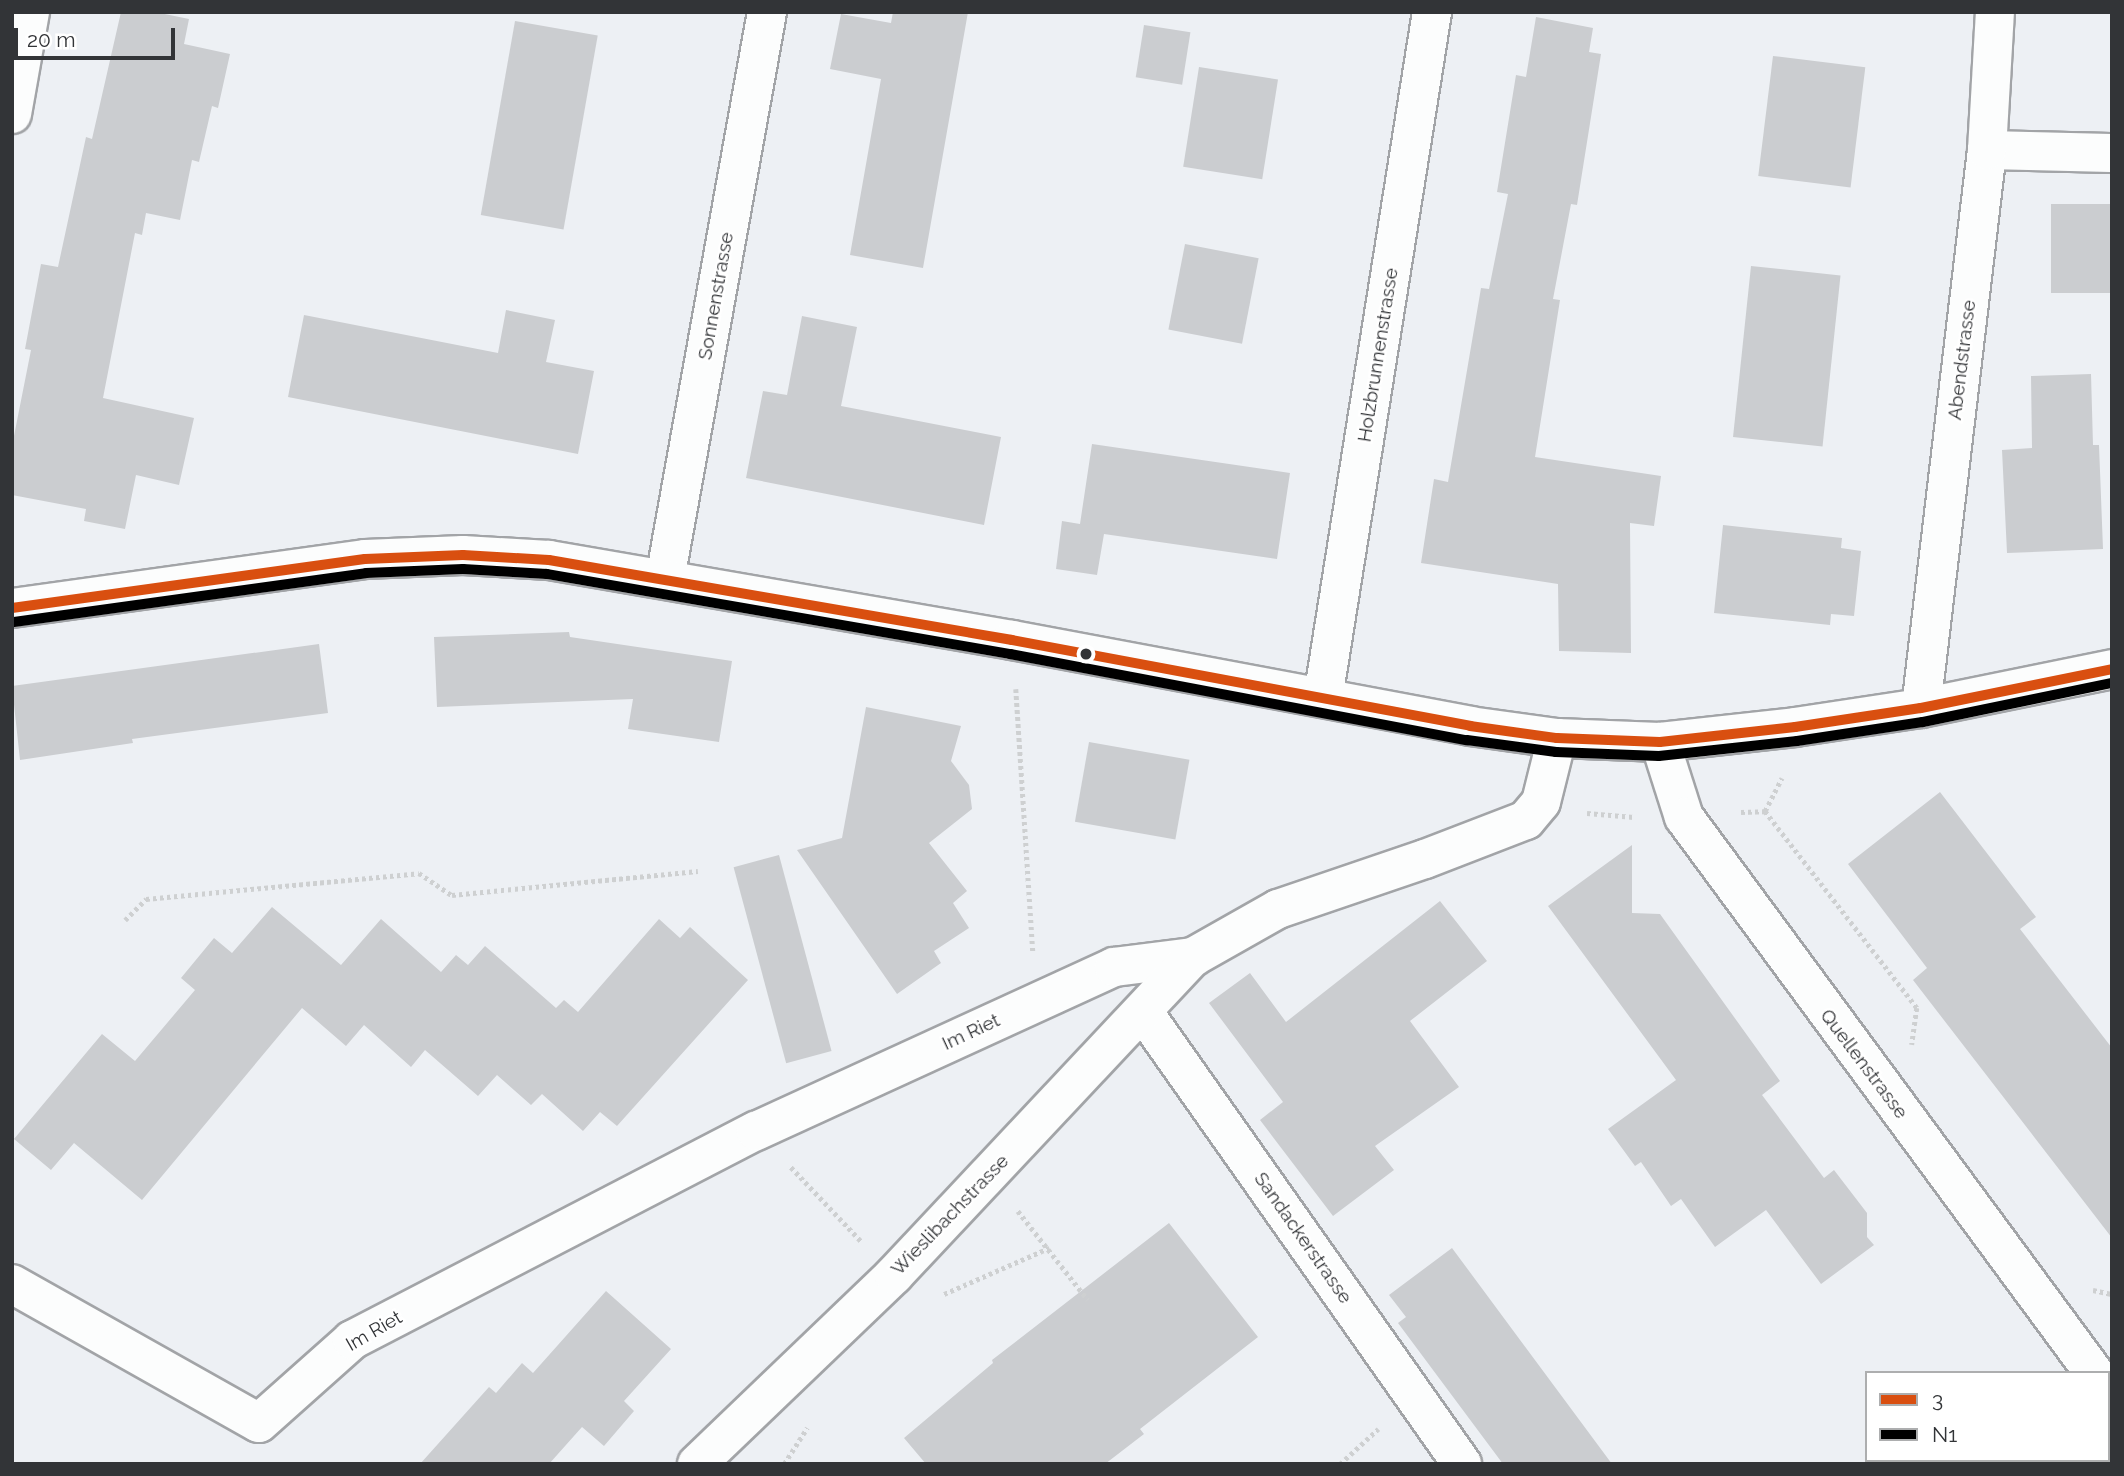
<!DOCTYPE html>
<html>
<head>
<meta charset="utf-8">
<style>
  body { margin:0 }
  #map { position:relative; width:2124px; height:1476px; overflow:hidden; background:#edf0f4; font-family:Raleway,sans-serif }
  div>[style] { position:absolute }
  .building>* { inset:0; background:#cbcdd0; transform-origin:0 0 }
  .path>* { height:4.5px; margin-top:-2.25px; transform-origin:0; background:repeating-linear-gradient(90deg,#ced0d1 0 3.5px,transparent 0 7px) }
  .roads { filter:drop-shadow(2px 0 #a2a4a7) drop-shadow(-2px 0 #a2a4a7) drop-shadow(0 2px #a2a4a7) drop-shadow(0 -2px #a2a4a7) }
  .minor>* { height:38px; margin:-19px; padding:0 19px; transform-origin:19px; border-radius:19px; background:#fcfdfd }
  .bus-1>* { height:10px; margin:-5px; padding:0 5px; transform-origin:5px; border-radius:5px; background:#d94f10 }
  .bus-2>* { height:10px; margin:-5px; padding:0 5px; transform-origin:5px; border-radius:5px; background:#000 }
  .dots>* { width:19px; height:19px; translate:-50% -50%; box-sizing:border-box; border:4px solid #fff; border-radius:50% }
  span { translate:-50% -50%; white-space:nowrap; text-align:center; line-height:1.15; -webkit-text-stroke:5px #fff; paint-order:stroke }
  .street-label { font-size:19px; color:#323437 }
  .frame { position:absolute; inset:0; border:14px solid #323437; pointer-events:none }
  .legend { position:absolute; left:1865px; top:1371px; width:245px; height:91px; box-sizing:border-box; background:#fff; border:2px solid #adaeaf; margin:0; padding:9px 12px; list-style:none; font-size:21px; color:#323437 }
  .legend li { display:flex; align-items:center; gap:14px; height:35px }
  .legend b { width:35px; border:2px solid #adaeaf }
  .scale { position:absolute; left:14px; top:28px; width:161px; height:32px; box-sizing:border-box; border:4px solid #323437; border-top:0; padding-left:9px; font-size:21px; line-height:24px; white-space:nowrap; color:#323437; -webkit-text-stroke:5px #fff; paint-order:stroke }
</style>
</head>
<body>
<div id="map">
  <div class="building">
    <div style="clip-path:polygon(121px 12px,155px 12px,189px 19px,184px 44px,230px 54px,218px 108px,212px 106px,199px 162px,192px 160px,180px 220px,146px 213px,142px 235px,135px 233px,103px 398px,194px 418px,179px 485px,136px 475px,125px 529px,84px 521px,86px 509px,12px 495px,12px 446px,31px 350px,25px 349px,41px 264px,58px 267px,86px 137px,92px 139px)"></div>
    <div style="clip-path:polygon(893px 12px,968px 12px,923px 268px,850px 255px,881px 79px,830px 69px,841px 14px,891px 23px)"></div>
    <div style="clip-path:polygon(1536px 17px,1593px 28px,1589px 52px,1601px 54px,1577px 205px,1571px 204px,1553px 299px,1560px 300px,1535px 457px,1661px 476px,1654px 526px,1630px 523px,1631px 653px,1559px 651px,1558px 584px,1421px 563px,1434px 479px,1448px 482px,1481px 288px,1489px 289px,1508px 194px,1497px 192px,1516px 75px,1526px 77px)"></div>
    <div style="left:515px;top:21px;width:84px;height:197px;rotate:10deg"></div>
    <div style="left:1144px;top:25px;width:47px;height:53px;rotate:9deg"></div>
    <div style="left:1773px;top:56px;width:93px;height:121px;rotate:7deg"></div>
    <div style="left:1199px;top:67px;width:80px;height:101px;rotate:9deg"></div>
    <div style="left:2051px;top:204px;width:61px;height:89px"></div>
    <div style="left:1185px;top:244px;width:75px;height:87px;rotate:11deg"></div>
    <div style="left:1751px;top:266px;width:90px;height:172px;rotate:6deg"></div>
    <div style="clip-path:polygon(506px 310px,555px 320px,546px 362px,594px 371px,578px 454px,288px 397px,304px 315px,498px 353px)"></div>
    <div style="clip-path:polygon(802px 316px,857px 327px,841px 406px,1001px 437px,984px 525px,746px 478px,763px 391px,787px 395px)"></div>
    <div style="clip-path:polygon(2091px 374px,2093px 445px,2099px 445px,2103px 549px,2007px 553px,2002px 450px,2032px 448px,2031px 376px)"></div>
    <div style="clip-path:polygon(1092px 444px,1290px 473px,1277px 559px,1104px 534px,1097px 575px,1056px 569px,1062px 521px,1080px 524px)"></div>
    <div style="clip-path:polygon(1723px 525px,1842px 538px,1841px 548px,1861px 551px,1854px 616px,1831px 614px,1830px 625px,1714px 613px)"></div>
    <div style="clip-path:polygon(569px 632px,570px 637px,732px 661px,719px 742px,628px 729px,633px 699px,437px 707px,434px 637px)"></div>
    <div style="clip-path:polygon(319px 644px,328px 713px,132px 739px,133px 743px,20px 760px,12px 686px)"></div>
    <div style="clip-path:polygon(866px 707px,961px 726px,951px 761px,969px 785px,972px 809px,929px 843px,967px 891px,953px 903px,969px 928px,934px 951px,941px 963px,897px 994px,797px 850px,842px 838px)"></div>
    <div style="left:1089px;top:742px;width:102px;height:81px;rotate:10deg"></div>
    <div style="clip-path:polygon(1940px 792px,2036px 917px,2020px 929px,2112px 1048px,2112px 1238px,1913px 980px,1927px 968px,1848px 864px)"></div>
    <div style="clip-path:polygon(1632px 845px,1632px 913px,1660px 914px,1780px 1081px,1762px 1095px,1824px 1178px,1834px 1170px,1867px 1213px,1867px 1237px,1874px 1245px,1821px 1284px,1766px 1210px,1715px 1247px,1681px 1199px,1671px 1206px,1641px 1162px,1635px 1166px,1608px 1129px,1676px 1080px,1548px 906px)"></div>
    <div style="left:779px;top:855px;width:203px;height:47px;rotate:75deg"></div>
    <div style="clip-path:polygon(1440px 901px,1487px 961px,1410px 1021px,1459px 1087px,1375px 1146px,1394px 1170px,1333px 1216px,1260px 1120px,1283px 1102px,1209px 1003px,1250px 973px,1286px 1022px)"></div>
    <div style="clip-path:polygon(272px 907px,341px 965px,381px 919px,441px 972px,456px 955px,468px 965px,485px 946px,556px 1008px,564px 1000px,578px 1012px,659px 919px,680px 938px,690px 927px,748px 980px,617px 1126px,600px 1112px,583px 1131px,542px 1094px,531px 1105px,497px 1075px,478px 1096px,425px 1050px,411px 1067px,364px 1025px,346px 1046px,302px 1008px,142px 1200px,74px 1143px,51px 1170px,14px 1139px,102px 1034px,135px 1061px,195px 990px,181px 978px,214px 938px,232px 953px)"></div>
    <div style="clip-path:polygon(1169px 1223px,1258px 1337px,1140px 1429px,1144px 1434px,1105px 1464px,926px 1464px,904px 1438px,993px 1363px,992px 1360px)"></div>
    <div style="clip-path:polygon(1452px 1248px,1612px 1464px,1503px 1464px,1398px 1323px,1406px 1317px,1389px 1295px)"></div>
    <div style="clip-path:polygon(606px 1291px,671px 1349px,624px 1401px,634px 1411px,604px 1446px,582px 1427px,549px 1464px,420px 1464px,489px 1387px,496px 1393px,522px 1363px,533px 1373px)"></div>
  </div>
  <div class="path">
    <div style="left:1016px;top:689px;width:265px;rotate:86.3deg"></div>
    <div style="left:1765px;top:811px;width:249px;rotate:52.3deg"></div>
    <div style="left:1917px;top:1008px;width:37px;rotate:98deg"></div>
    <div style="left:1741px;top:812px;width:24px;rotate:-2deg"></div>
    <div style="left:1765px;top:811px;width:37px;rotate:-63deg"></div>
    <div style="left:1587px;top:813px;width:47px;rotate:4.9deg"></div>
    <div style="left:125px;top:920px;width:30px;rotate:-45deg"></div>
    <div style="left:146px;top:899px;width:274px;rotate:-5.4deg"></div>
    <div style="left:419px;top:873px;width:40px;rotate:34deg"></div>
    <div style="left:452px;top:895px;width:247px;rotate:-5.6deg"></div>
    <div style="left:791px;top:1167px;width:103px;rotate:46.6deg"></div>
    <div style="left:1018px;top:1211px;width:113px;rotate:51.8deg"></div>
    <div style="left:2093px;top:1290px;width:19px;rotate:12deg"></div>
    <div style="left:944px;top:1294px;width:115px;rotate:-23.7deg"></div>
    <div style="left:784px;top:1464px;width:43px;rotate:-57.4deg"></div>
    <div style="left:1340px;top:1464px;width:52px;rotate:-42.6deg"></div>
  </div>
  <div class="roads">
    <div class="minor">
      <div style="left:12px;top:114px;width:104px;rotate:-80deg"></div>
      <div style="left:1987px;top:150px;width:125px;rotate:1.4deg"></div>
      <div style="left:665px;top:579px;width:576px;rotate:-79.8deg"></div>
      <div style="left:12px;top:608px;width:356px;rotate:-7.9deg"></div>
      <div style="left:365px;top:559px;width:98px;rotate:-2.3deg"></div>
      <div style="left:463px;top:555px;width:86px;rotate:3.3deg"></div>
      <div style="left:549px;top:560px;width:470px;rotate:9.8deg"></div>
      <div style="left:1012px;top:640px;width:466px;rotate:10.6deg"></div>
      <div style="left:1470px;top:726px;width:88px;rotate:7.9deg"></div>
      <div style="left:1557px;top:738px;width:103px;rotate:2.2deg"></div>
      <div style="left:1660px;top:742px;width:136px;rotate:-6.3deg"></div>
      <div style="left:1795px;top:727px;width:127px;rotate:-8.6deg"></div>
      <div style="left:1921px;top:708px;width:195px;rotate:-11.5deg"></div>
      <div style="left:1323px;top:698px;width:695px;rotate:-80.97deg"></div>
      <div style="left:1921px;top:708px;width:562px;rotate:-83.25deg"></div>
      <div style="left:1987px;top:150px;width:138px;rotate:-86.7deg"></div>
      <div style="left:1660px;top:742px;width:79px;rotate:72.3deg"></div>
      <div style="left:1684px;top:817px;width:691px;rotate:53.59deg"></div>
      <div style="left:1144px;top:1013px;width:552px;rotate:54.81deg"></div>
      <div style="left:12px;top:1284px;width:283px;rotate:29.4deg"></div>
      <div style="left:259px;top:1423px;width:125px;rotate:-41.7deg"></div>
      <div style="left:352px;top:1340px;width:455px;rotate:-27.4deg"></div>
      <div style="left:756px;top:1131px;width:394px;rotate:-24.6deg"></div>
      <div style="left:1114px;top:967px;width:80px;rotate:-7.2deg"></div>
      <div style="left:697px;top:1464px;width:273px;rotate:-43.8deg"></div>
      <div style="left:894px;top:1275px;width:436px;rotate:-46.8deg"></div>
      <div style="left:1193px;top:957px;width:98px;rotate:-29.5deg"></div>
      <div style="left:1278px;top:909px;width:155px;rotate:-18.8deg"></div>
      <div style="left:1425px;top:859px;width:108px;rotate:-21.1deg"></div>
      <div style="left:1526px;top:820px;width:23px;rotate:-50deg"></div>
      <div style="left:1541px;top:802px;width:66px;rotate:-76deg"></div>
    </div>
  </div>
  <div class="bus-1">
    <div style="left:12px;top:608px;width:356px;rotate:-7.9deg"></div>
    <div style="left:365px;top:559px;width:98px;rotate:-2.3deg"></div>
    <div style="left:463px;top:555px;width:86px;rotate:3.3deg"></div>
    <div style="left:549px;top:560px;width:470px;rotate:9.8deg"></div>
    <div style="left:1012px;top:640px;width:466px;rotate:10.6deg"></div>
    <div style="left:1470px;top:726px;width:88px;rotate:7.9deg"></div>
    <div style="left:1557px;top:738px;width:103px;rotate:2.2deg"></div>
    <div style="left:1660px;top:742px;width:136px;rotate:-6.3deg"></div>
    <div style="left:1795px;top:727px;width:127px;rotate:-8.6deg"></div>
    <div style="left:1921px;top:708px;width:195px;rotate:-11.5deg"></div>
  </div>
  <div class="bus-2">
    <div style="left:14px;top:622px;width:355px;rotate:-7.9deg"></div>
    <div style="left:366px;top:573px;width:97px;rotate:-2.4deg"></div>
    <div style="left:463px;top:569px;width:84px;rotate:3.4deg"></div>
    <div style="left:547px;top:574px;width:470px;rotate:9.8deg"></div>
    <div style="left:1010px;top:654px;width:465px;rotate:10.7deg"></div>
    <div style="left:1467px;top:740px;width:90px;rotate:7.7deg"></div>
    <div style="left:1556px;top:752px;width:103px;rotate:2.2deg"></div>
    <div style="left:1659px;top:756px;width:139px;rotate:-6.2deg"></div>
    <div style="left:1797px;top:741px;width:127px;rotate:-8.6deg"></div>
    <div style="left:1923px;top:722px;width:193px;rotate:-11.7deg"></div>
  </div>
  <div class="dots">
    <div style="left:1086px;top:654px;background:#323437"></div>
  </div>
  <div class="street-label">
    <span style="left:716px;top:296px;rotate:-80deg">Sonnenstrasse</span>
    <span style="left:1378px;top:355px;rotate:-81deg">Holzbrunnenstrasse</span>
    <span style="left:1962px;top:360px;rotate:-83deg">Abendstrasse</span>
    <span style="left:971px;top:1032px;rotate:-25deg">Im Riet</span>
    <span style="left:1864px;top:1064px;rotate:53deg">Quellenstrasse</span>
    <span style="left:950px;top:1215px;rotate:-46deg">Wieslibachstrasse</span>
    <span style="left:1303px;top:1238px;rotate:55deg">Sandackerstrasse</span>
    <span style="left:374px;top:1331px;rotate:-30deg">Im Riet</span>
  </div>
  <div class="frame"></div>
  <ul class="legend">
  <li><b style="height:9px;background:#d94f10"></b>3</li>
  <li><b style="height:9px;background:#000"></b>N1</li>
  </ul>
  <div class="scale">20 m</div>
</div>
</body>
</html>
